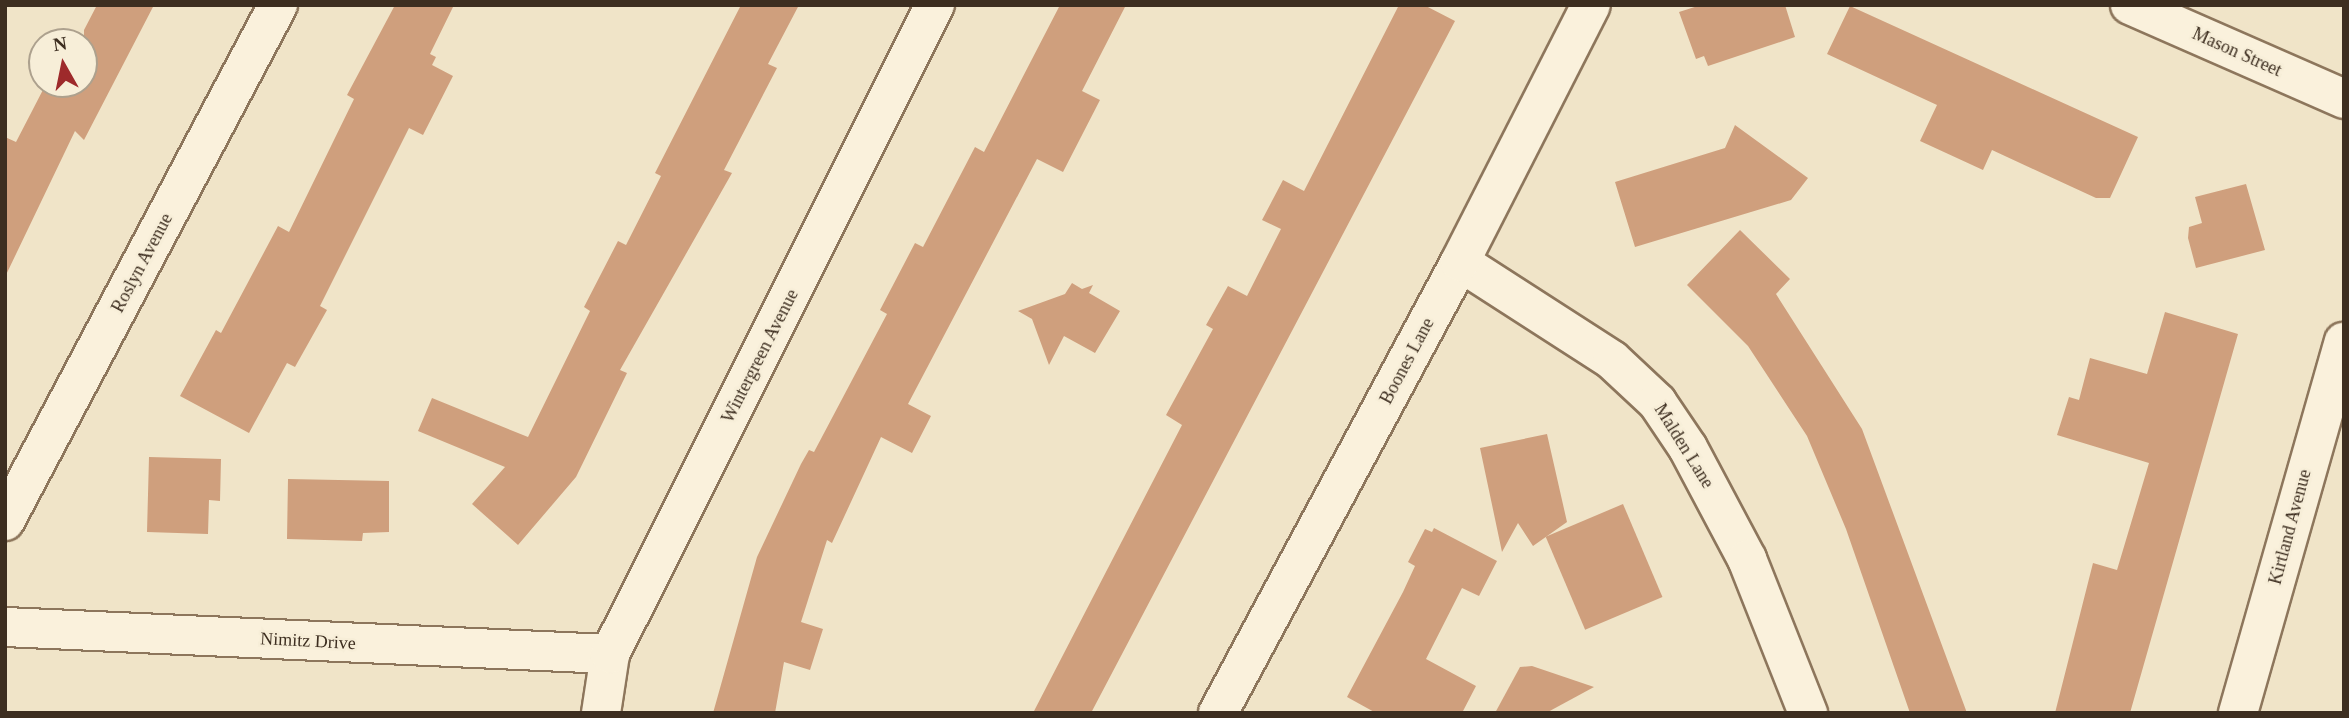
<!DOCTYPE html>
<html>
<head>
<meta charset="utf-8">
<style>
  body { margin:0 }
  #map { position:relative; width:2349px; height:718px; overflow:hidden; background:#f0e4c8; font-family:Georgia,serif }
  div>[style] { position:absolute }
  .building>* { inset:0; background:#cf9f7d; transform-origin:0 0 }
  .roads { filter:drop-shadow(2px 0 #8d765c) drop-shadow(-2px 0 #8d765c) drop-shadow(0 2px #8d765c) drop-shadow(0 -2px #8d765c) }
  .minor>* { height:38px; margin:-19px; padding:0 19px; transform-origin:19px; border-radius:19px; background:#faf1dc }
  .tertiary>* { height:38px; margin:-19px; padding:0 19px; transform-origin:19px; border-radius:19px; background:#faf1dc }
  span { translate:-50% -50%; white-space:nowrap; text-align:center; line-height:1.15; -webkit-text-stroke:5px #f7eed8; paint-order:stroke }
  .street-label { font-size:18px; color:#3d2e20 }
  .frame { position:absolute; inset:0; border:7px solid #3d2e20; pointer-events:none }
  .north { position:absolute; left:28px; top:28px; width:70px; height:70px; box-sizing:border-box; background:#f7eed8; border:2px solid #ada18e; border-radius:50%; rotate:351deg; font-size:19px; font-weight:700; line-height:28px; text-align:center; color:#3d2e20 }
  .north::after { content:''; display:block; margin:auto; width:24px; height:32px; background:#9e2a2b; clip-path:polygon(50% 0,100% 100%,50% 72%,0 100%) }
</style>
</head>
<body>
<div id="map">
  <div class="building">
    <div style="clip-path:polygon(97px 5px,154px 5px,84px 140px,75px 131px,5px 277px,5px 137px,16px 142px,46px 84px,84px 84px,84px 30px)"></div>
    <div style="clip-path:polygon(395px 5px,454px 5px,430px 54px,436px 57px,432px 65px,453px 76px,423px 135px,409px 128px,320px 306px,327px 310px,295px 367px,287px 363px,249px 433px,180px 396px,216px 330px,221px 333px,278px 226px,289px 232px,354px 99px,347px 95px)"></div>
    <div style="clip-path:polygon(741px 5px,799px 5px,768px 64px,777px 68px,724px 170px,732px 173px,620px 370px,627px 373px,576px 477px,518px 545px,472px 504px,505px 467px,418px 431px,432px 398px,528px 437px,590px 311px,584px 307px,618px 241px,626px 245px,661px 176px,655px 173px)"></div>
    <div style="clip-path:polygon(1060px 5px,1126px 5px,1082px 91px,1100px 100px,1063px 172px,1037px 159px,908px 404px,931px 416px,912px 453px,881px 437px,832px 543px,827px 540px,801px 622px,823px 629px,810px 670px,784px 662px,775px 713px,713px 713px,757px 557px,801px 464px,809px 450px,814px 452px,887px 314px,880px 310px,915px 243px,923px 247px,975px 147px,984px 152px)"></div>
    <div style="clip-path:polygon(1399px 5px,1424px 5px,1455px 21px,1091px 713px,1033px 713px,1182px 425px,1166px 415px,1213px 329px,1206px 325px,1228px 286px,1247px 296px,1281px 229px,1262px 220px,1283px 180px,1304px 191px)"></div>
    <div style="clip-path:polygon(1701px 5px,1785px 5px,1795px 37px,1708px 66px,1704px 56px,1696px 59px,1679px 12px)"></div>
    <div style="clip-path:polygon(1850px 6px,2138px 137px,2110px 198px,2096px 198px,1992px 150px,1983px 170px,1920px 141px,1937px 105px,1827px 54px)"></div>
    <div style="clip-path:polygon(1735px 125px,1808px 178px,1791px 200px,1635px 247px,1615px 182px,1725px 148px)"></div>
    <div style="clip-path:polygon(2246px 184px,2265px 250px,2196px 268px,2188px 238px,2189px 227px,2202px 223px,2195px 197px)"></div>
    <div style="clip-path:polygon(1740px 230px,1790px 279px,1776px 294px,1862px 429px,1967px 713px,1910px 713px,1846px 529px,1807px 436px,1748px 346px,1687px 285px)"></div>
    <div style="clip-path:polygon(1072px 283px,1082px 289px,1093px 285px,1089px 293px,1120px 311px,1095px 353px,1064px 336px,1049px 365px,1032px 319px,1018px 311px,1065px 294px)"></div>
    <div style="clip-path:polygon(2165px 312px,2238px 334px,2130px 713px,2055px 713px,2093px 563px,2117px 570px,2149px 463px,2057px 435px,2069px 397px,2079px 400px,2090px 358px,2147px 374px)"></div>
    <div style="clip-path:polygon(1547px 434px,1567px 522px,1533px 546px,1518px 523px,1502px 552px,1480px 448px)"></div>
    <div style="clip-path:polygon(149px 457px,221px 459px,220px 501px,209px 500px,208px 534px,147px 532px)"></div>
    <div style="clip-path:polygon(288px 479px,389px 481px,389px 532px,363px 533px,362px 541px,287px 539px)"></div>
    <div style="left:1623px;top:504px;width:101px;height:84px;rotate:67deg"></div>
    <div style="clip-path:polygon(1434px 528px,1497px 561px,1479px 596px,1462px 588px,1426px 659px,1476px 686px,1462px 713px,1376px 713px,1347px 697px,1403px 592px,1415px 566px,1408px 562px,1425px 529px,1432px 532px)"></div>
    <div style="clip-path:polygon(1520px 667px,1532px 666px,1594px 687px,1546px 713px,1495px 713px)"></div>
  </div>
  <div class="roads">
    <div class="minor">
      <div style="left:2130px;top:5px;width:234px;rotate:23.7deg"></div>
      <div style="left:1460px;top:262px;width:181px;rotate:32.8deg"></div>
      <div style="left:1612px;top:360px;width:62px;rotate:43deg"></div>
      <div style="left:1657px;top:402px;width:55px;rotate:56deg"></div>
      <div style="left:1688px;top:448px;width:126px;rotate:62deg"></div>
      <div style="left:1747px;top:559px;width:166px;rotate:68.4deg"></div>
      <div style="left:5px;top:521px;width:584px;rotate:-62.12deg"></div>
      <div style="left:5px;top:627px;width:606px;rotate:2.56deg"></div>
      <div style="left:601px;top:713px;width:60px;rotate:-81.3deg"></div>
      <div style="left:610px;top:654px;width:726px;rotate:-63.4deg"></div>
      <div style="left:2238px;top:713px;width:386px;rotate:-74.1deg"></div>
    </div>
    <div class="tertiary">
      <div style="left:1218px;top:713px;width:512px;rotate:-61.78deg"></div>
      <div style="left:1460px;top:262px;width:288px;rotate:-63deg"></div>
    </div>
  </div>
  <div class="street-label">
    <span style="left:2237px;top:52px;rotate:24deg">Mason Street</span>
    <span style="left:142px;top:263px;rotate:-62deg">Roslyn Avenue</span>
    <span style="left:760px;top:356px;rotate:-63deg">Wintergreen Avenue</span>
    <span style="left:1407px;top:361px;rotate:-62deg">Boones Lane</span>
    <span style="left:1684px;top:446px;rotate:58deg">Malden Lane</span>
    <span style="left:2290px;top:527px;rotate:-75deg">Kirtland Avenue</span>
    <span style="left:308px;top:641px;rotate:3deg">Nimitz Drive</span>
  </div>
  <div class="frame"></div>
  <div class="north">N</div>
</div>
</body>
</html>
